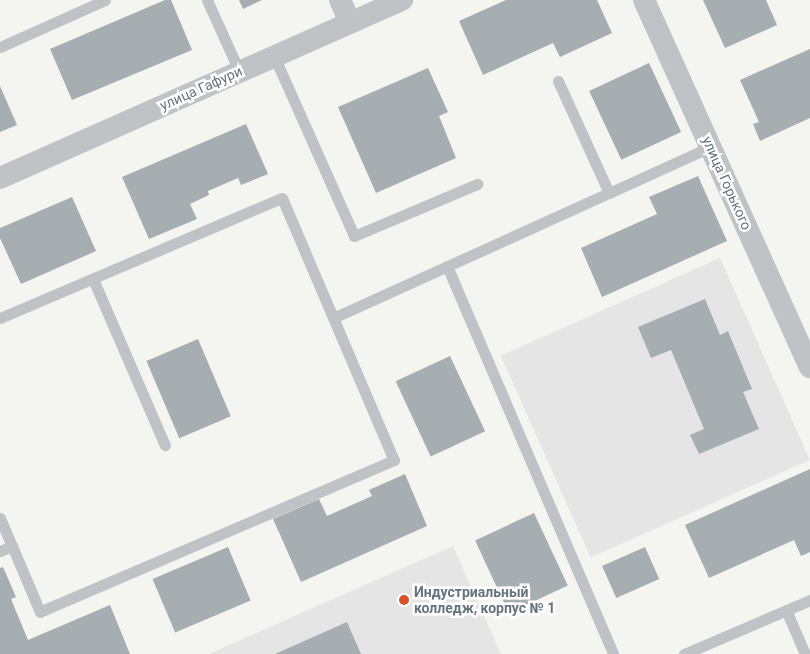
<!DOCTYPE html>
<html>
<head>
<meta charset="utf-8">
<style>
  body { margin:0 }
  #map { position:relative; width:810px; height:654px; overflow:hidden; background:#f4f4f0; font-family:Roboto,sans-serif }
  div>[style] { position:absolute }
  .built>* { inset:0; background:#e4e5e4; transform-origin:0 0 }
  .building>* { inset:0; background:#a6aeb2; transform-origin:0 0 }
  .lane>* { height:11px; margin:-5.5px; padding:0 5.5px; transform-origin:5.5px; border-radius:5.5px; background:#bfc3c6 }
  .street>* { height:22px; margin:-11px; padding:0 11px; transform-origin:11px; border-radius:11px; background:#bfc3c6 }
  .dots>* { width:14px; height:14px; translate:-50% -50%; box-sizing:border-box; border:2px solid #fff; border-radius:50% }
  span { translate:-50% -50%; white-space:nowrap; text-align:center; line-height:1.15; -webkit-text-stroke:5px #fff; paint-order:stroke }
  .street-label { font-size:14px; color:#65747f }
  .poi-label { font-size:14px; color:#65747f; font-weight:700 }
  .left { translate:0 -50%; text-align:left }
</style>
</head>
<body>
<div id="map">
  <div class="built">
    <div style="left:720px;top:258px;width:221px;height:240px;rotate:66deg"></div>
    <div style="clip-path:polygon(453px 546px,501px 654px,209px 654px)"></div>
  </div>
  <div class="building">
    <div style="clip-path:polygon(165px 0,171px 0,192px 50px,72px 100px,50px 49px)"></div>
    <div style="clip-path:polygon(239px 0,262px 0,243px 9px)"></div>
    <div style="clip-path:polygon(506px 0,597px 0,612px 33px,560px 57px,553px 43px,483px 75px,459px 21px)"></div>
    <div style="clip-path:polygon(703px 0,766px 0,777px 25px,725px 48px)"></div>
    <div style="clip-path:polygon(810px 49px,810px 118px,760px 141px,753px 124px,759px 122px,740px 80px)"></div>
    <div style="left:649px;top:63px;width:76px;height:66px;rotate:65deg"></div>
    <div style="clip-path:polygon(428px 68px,448px 112px,439px 116px,456px 158px,376px 193px,338px 107px)"></div>
    <div style="clip-path:polygon(0 86px,17px 125px,0 132px)"></div>
    <div style="clip-path:polygon(246px 124px,268px 174px,241px 185px,238px 178px,208px 191px,209px 195px,190px 204px,197px 219px,149px 239px,122px 177px)"></div>
    <div style="clip-path:polygon(698px 176px,727px 241px,602px 297px,581px 248px,657px 214px,649px 197px)"></div>
    <div style="clip-path:polygon(72px 197px,96px 251px,21px 284px,0 238px,0 228px)"></div>
    <div style="clip-path:polygon(705px 299px,720px 335px,728px 331px,752px 389px,743px 392px,759px 429px,699px 454px,690px 435px,704px 429px,671px 350px,651px 358px,638px 327px)"></div>
    <div style="left:198px;top:339px;width:84px;height:56px;rotate:67deg"></div>
    <div style="left:450px;top:356px;width:83px;height:60px;rotate:65deg"></div>
    <div style="clip-path:polygon(810px 469px,810px 552px,801px 556px,794px 540px,709px 578px,685px 525px)"></div>
    <div style="clip-path:polygon(405px 474px,427px 526px,301px 582px,273px 519px,319px 499px,327px 516px,372px 496px,369px 490px)"></div>
    <div style="left:534px;top:513px;width:80px;height:65px;rotate:65deg"></div>
    <div style="left:228px;top:547px;width:58px;height:82px;rotate:67deg"></div>
    <div style="left:645px;top:547px;width:35px;height:47px;rotate:66deg"></div>
    <div style="clip-path:polygon(3px 567px,16px 597px,11px 599px,28px 640px,110px 605px,130px 654px,0 654px,0 568px)"></div>
    <div style="clip-path:polygon(347px 622px,361px 654px,275px 654px)"></div>
  </div>
  <div class="lane">
    <div style="left:207px;top:0;width:78px;rotate:65.7deg"></div>
    <div style="left:0;top:47px;width:115px;rotate:-24.1deg"></div>
    <div style="left:274px;top:56px;width:197px;rotate:66deg"></div>
    <div style="left:354px;top:236px;width:134px;rotate:-22.9deg"></div>
    <div style="left:558px;top:81px;width:123px;rotate:65.5deg"></div>
    <div style="left:609px;top:193px;width:111px;rotate:-24.5deg"></div>
    <div style="left:447px;top:266px;width:422px;rotate:66.8deg"></div>
    <div style="left:93px;top:279px;width:181px;rotate:66.6deg"></div>
    <div style="left:0;top:318px;width:306px;rotate:-23.1deg"></div>
    <div style="left:282px;top:198px;width:285px;rotate:66.9deg"></div>
    <div style="left:394px;top:460px;width:385px;rotate:156.8deg"></div>
    <div style="left:40px;top:612px;width:72px;rotate:-113deg"></div>
    <div style="left:12px;top:546px;width:13px;rotate:157deg"></div>
    <div style="left:333px;top:318px;width:303px;rotate:-24.4deg"></div>
    <div style="left:0;top:518px;width:30px;rotate:67deg"></div>
    <div style="left:786px;top:610px;width:48px;rotate:66.6deg"></div>
    <div style="left:684px;top:654px;width:137px;rotate:-23.2deg"></div>
  </div>
  <div class="street">
    <div style="left:340px;top:0;width:24px;rotate:66deg"></div>
    <div style="left:644px;top:0;width:403px;rotate:65.7deg"></div>
    <div style="left:0;top:178px;width:440px;rotate:-23.9deg"></div>
  </div>
  <div class="dots">
    <div style="left:404px;top:600px;background:#d6512d"></div>
  </div>
  <div class="street-label">
    <span style="left:201px;top:88px;rotate:-24deg">улица Гафури</span>
    <span style="left:727px;top:183px;rotate:66deg">улица Горького</span>
  </div>
  <div class="poi-label">
    <span class="left" style="left:414px;top:600px">Индустриальный<br>колледж, корпус № 1</span>
  </div>
</div>
</body>
</html>
